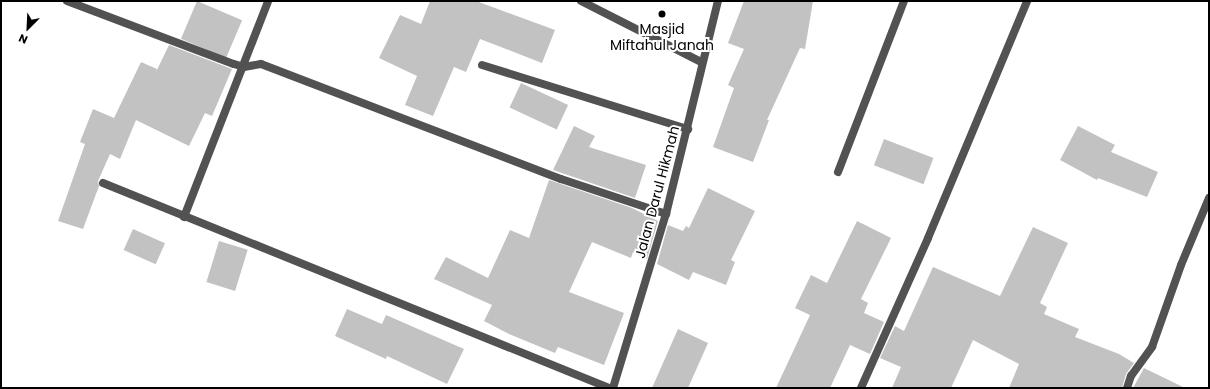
<!DOCTYPE html>
<html>
<head>
<meta charset="utf-8">
<style>
  body { margin:0 }
  #map { position:relative; width:1210px; height:389px; overflow:hidden; background:#fff; font-family:Poppins,sans-serif }
  div>[style] { position:absolute }
  .building>* { inset:0; background:#c2c2c2; transform-origin:0 0 }
  .service>* { height:8px; margin:-4px; padding:0 4px; transform-origin:4px; border-radius:4px; background:#525252 }
  .minor>* { height:8px; margin:-4px; padding:0 4px; transform-origin:4px; border-radius:4px; background:#525252 }
  .tertiary>* { height:8px; margin:-4px; padding:0 4px; transform-origin:4px; border-radius:4px; background:#525252 }
  .dots>* { width:11px; height:11px; translate:-50% -50%; box-sizing:border-box; border:2px solid #fff; border-radius:50% }
  span { translate:-50% -50%; white-space:nowrap; text-align:center; line-height:1.15; -webkit-text-stroke:4px #fff; paint-order:stroke }
  .poi-label { font-size:14px; color:#000 }
  .street-label { font-size:14px; color:#000 }
  .frame { position:absolute; inset:0; border:2px solid #000; pointer-events:none }
  .north { position:absolute; left:8px; top:8px; width:40px; height:40px; -webkit-text-stroke:3px #fff; paint-order:stroke; rotate:204deg; font-size:11px; font-weight:700; line-height:16px; text-align:center; color:#000 }
  .north::after { content:''; display:block; margin:auto; width:14px; height:18px; background:#000; clip-path:polygon(50% 0,100% 100%,50% 72%,0 100%) }
</style>
</head>
<body>
<div id="map">
  <div class="building">
    <div style="left:197px;top:1px;width:49px;height:41px;rotate:23deg"></div>
    <div style="clip-path:polygon(430px 1px,476px 1px,555px 30px,542px 63px,480px 39px,466px 72px,454px 67px,433px 116px,405px 105px,417px 76px,379px 58px,400px 15px,421px 24px)"></div>
    <div style="clip-path:polygon(744px 1px,813px 1px,805px 49px,800px 48px,767px 120px,769px 120px,753px 162px,713px 147px,734px 88px,728px 85px,744px 49px,728px 43px)"></div>
    <div style="clip-path:polygon(169px 45px,232px 69px,212px 116px,205px 113px,189px 146px,136px 120px,120px 159px,110px 154px,98px 181px,99px 186px,83px 229px,58px 221px,85px 144px,80px 142px,93px 109px,114px 118px,141px 62px,157px 69px,156px 72px)"></div>
    <div style="left:521px;top:83px;width:52px;height:27px;rotate:25deg"></div>
    <div style="clip-path:polygon(574px 126px,595px 136px,589px 147px,646px 165px,635px 198px,553px 170px)"></div>
    <div style="clip-path:polygon(1078px 126px,1115px 145px,1111px 152px,1158px 172px,1147px 197px,1098px 178px,1097px 180px,1060px 160px)"></div>
    <div style="left:884px;top:139px;width:53px;height:28px;rotate:21deg"></div>
    <div style="clip-path:polygon(549px 180px,632px 208px,658px 221px,647px 259px,633px 252px,631px 258px,592px 242px,569px 292px,624px 313px,604px 365px,558px 347px,555px 353px,509px 334px,484px 321px,492px 305px,434px 279px,446px 257px,488px 278px,510px 230px,529px 238px)"></div>
    <div style="clip-path:polygon(708px 188px,755px 211px,731px 260px,735px 262px,726px 285px,693px 272px,689px 280px,657px 264px,668px 225px,683px 231px,686px 226px,689px 228px)"></div>
    <div style="clip-path:polygon(857px 221px,891px 238px,861px 299px,868px 303px,864px 313px,884px 322px,870px 354px,850px 345px,830px 388px,776px 388px,810px 315px,795px 308px,811px 275px,827px 283px)"></div>
    <div style="clip-path:polygon(1033px 227px,1068px 243px,1040px 303px,1047px 307px,1044px 314px,1079px 329px,1075px 337px,1119px 354px,1134px 363px,1126px 374px,1122px 388px,1009px 388px,1019px 364px,973px 340px,951px 388px,892px 388px,901px 367px,880px 358px,895px 326px,904px 331px,933px 267px,1000px 296px)"></div>
    <div style="left:133px;top:229px;width:35px;height:23px;rotate:24deg"></div>
    <div style="left:219px;top:241px;width:30px;height:43px;rotate:17deg"></div>
    <div style="clip-path:polygon(347px 309px,382px 324px,386px 315px,464px 349px,447px 384px,387px 356px,386px 359px,335px 336px)"></div>
    <div style="clip-path:polygon(678px 329px,708px 343px,688px 388px,652px 388px)"></div>
    <div style="clip-path:polygon(1144px 368px,1185px 388px,1133px 388px)"></div>
  </div>
  <div class="service">
    <div style="left:184px;top:217px;width:232px;rotate:-68.7deg"></div>
  </div>
  <div class="minor">
    <div style="left:67px;top:1px;width:178px;rotate:20.7deg"></div>
    <div style="left:234px;top:64px;width:10px;rotate:17deg"></div>
    <div style="left:244px;top:67px;width:17px;rotate:-10deg"></div>
    <div style="left:261px;top:64px;width:321px;rotate:21deg"></div>
    <div style="left:561px;top:179px;width:111px;rotate:18.4deg"></div>
    <div style="left:581px;top:1px;width:135px;rotate:26.9deg"></div>
    <div style="left:482px;top:65px;width:216px;rotate:17.3deg"></div>
    <div style="left:838px;top:172px;width:183px;rotate:-68.9deg"></div>
    <div style="left:103px;top:183px;width:546px;rotate:22.05deg"></div>
    <div style="left:861px;top:388px;width:164px;rotate:-65.9deg"></div>
    <div style="left:928px;top:238px;width:257px;rotate:-67.3deg"></div>
    <div style="left:1127px;top:388px;width:13px;rotate:-72deg"></div>
    <div style="left:1131px;top:376px;width:36px;rotate:-54deg"></div>
    <div style="left:1152px;top:347px;width:87px;rotate:-70.5deg"></div>
    <div style="left:1181px;top:265px;width:73px;rotate:-67.3deg"></div>
  </div>
  <div class="tertiary">
    <div style="left:613px;top:388px;width:182px;rotate:-73.1deg"></div>
    <div style="left:666px;top:214px;width:219px;rotate:-76.3deg"></div>
  </div>
  <div class="dots">
    <div style="left:662px;top:14px;background:#000"></div>
  </div>
  <div class="poi-label">
    <span style="left:662px;top:37px">Masjid<br>Miftahul Janah</span>
  </div>
  <div class="street-label">
    <span style="left:657px;top:192px;rotate:-75deg">Jalan Darul Hikmah</span>
  </div>
  <div class="frame"></div>
  <div class="north">N</div>
</div>
</body>
</html>
